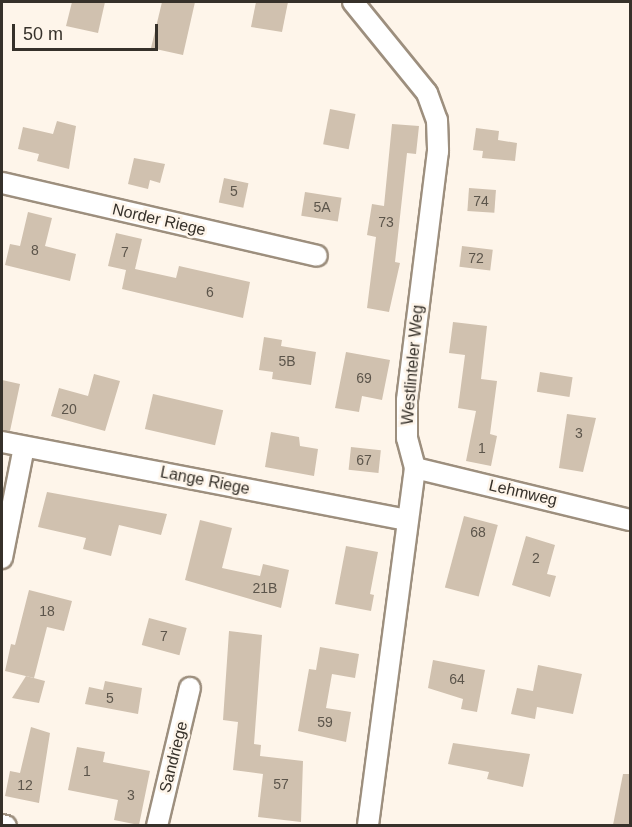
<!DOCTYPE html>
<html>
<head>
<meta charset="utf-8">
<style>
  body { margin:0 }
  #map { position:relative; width:632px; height:827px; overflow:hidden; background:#fef5ea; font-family:Helvetica,sans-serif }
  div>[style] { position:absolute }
  .building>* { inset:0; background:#d0c1af; transform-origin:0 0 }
  .roads { filter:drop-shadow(2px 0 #9d8f7e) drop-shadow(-2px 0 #9d8f7e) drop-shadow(0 2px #9d8f7e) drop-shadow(0 -2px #9d8f7e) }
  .minor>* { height:20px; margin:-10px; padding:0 10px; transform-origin:10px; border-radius:10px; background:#fff }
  span { translate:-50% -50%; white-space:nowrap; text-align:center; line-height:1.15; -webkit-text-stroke:5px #fef5ea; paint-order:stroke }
  .number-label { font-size:14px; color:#5c554b }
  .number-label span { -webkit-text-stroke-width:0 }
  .street-label { font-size:16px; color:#36312a }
  .frame { position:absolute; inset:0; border:3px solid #36312a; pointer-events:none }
  .scale { position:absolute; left:12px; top:24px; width:146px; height:27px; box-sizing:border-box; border:3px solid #36312a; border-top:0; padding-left:8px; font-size:18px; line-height:21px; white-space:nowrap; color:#36312a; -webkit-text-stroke:4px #fef5ea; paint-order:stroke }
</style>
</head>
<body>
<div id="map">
  <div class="building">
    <div style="clip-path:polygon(72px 2px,105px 2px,98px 33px,66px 26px)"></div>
    <div style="clip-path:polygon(162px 2px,195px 2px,183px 55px,151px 48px)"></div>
    <div style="clip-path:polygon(256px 2px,288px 2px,282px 32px,251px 27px)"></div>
    <div style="left:330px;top:109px;width:26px;height:36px;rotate:11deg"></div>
    <div style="clip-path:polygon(57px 121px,76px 126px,69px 169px,37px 161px,39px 154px,18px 149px,23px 127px,53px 134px)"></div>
    <div style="clip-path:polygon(392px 124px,419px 126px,416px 154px,407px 153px,395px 262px,400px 263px,389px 312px,367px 308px,376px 237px,367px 235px,372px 204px,384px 206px)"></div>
    <div style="clip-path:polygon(476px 128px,499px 131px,498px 140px,517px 143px,515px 161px,482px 158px,483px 151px,473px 150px)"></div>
    <div style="clip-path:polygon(134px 158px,165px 164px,160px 183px,150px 180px,148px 189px,128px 184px)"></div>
    <div style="left:224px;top:178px;width:25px;height:25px;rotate:12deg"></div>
    <div style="left:469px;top:188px;width:27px;height:23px;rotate:4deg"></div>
    <div style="left:305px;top:192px;width:37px;height:24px;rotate:9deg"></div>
    <div style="clip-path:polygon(28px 212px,52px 218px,45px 246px,76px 254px,70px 281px,5px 265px,10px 244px,20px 246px)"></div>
    <div style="clip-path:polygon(116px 233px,142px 239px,135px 269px,176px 278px,179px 266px,250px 282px,243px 318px,122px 289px,126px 270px,108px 266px)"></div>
    <div style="left:462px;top:246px;width:31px;height:21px;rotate:7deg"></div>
    <div style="clip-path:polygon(453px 322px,487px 326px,481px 379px,497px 381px,490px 434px,497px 436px,491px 466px,466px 461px,476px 411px,458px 408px,465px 355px,449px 353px)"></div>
    <div style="clip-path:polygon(264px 337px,282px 340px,281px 346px,316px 352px,311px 385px,272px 379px,273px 372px,259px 370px)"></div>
    <div style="clip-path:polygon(346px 352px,390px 360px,382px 400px,362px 396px,359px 412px,335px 408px)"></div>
    <div style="left:540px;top:372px;width:33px;height:20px;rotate:9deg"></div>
    <div style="clip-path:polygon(94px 374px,120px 381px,105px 431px,51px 416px,59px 388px,88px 396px)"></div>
    <div style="clip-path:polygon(2px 380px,20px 384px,10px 431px,2px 430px)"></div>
    <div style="left:153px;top:394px;width:72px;height:36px;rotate:13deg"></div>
    <div style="clip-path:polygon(567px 414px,596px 418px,583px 472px,559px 468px)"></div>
    <div style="clip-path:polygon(271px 432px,299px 437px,300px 446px,318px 449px,314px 476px,265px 467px)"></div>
    <div style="left:351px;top:447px;width:30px;height:23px;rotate:6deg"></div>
    <div style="clip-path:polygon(47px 492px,167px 514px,161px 535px,119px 525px,111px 556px,83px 549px,86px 538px,38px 527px)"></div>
    <div style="left:464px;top:516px;width:35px;height:74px;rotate:15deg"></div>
    <div style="clip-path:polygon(200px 520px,232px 528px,222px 568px,260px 576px,263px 564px,289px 570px,281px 608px,185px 580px)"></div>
    <div style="clip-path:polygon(526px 536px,555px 545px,547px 574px,556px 576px,550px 597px,512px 585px)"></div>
    <div style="clip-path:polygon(346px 546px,378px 552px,370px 594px,374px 595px,371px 611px,335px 604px)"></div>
    <div style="clip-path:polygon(29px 590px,72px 601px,64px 631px,47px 627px,34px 678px,5px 671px,11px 644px,15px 645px)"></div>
    <div style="left:149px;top:618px;width:39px;height:28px;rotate:15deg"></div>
    <div style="clip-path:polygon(229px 631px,262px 635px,254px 744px,261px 745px,260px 756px,303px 761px,301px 822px,258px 817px,263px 774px,233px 770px,238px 722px,223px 720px)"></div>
    <div style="clip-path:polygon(320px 647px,359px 654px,355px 678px,332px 674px,326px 708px,351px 712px,346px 742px,298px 731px,309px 669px,316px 670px)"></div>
    <div style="clip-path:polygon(433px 660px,485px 670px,477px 712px,461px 709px,463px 699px,428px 688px)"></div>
    <div style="clip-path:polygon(538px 665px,582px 674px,573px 714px,537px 707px,535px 719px,511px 714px,517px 688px,533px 691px)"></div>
    <div style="clip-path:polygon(26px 676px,45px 681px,39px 703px,12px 698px)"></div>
    <div style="clip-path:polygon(105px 681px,142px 688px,138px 714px,85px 704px,89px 687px,103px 690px)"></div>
    <div style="clip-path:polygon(31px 727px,50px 733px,39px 803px,5px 796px,10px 771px,20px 773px)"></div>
    <div style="clip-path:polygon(453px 743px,530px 754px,523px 787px,487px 779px,489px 772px,448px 764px)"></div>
    <div style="clip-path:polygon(77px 747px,105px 752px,103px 762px,150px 771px,139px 825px,114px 820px,118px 800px,68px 790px)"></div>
    <div style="clip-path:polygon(623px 774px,630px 774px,630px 825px,613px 825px)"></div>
  </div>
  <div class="roads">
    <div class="minor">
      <div style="left:353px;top:2px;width:117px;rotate:50.9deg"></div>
      <div style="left:427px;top:93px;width:29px;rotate:70deg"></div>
      <div style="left:437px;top:120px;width:31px;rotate:88deg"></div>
      <div style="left:438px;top:151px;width:251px;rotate:97.1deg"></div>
      <div style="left:407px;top:400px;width:38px;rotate:90deg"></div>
      <div style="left:407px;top:438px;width:31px;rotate:75deg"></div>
      <div style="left:415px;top:468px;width:361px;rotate:97.5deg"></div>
      <div style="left:2px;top:183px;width:323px;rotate:13deg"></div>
      <div style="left:2px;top:442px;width:413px;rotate:10.9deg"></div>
      <div style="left:415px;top:468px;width:221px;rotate:13.6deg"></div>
      <div style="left:2px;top:558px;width:113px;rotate:-78.8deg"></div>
      <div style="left:2px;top:825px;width:4px;rotate:14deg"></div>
      <div style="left:157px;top:826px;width:142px;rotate:-76.6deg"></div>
    </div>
  </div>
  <div class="number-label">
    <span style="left:234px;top:191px">5</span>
    <span style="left:481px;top:201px">74</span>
    <span style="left:322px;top:207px">5A</span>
    <span style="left:386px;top:222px">73</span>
    <span style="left:35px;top:250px">8</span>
    <span style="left:125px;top:252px">7</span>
    <span style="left:476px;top:258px">72</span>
    <span style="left:210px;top:292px">6</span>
    <span style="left:287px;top:361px">5B</span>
    <span style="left:364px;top:378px">69</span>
    <span style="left:69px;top:409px">20</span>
    <span style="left:579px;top:433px">3</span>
    <span style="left:482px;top:448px">1</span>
    <span style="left:364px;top:460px">67</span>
    <span style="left:478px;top:532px">68</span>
    <span style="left:536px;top:558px">2</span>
    <span style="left:265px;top:588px">21B</span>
    <span style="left:47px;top:611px">18</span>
    <span style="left:164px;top:636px">7</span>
    <span style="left:457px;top:679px">64</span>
    <span style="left:110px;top:698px">5</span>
    <span style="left:325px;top:722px">59</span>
    <span style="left:87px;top:771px">1</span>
    <span style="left:281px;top:784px">57</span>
    <span style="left:25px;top:785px">12</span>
    <span style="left:131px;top:795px">3</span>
  </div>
  <div class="street-label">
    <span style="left:159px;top:220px;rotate:13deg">Norder Riege</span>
    <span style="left:413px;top:365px;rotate:-85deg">Westlinteler Weg</span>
    <span style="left:205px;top:481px;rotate:11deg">Lange Riege</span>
    <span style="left:523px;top:493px;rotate:13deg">Lehmweg</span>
    <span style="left:174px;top:757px;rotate:-76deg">Sandriege</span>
  </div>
  <div class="frame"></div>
  <div class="scale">50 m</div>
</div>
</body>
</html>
